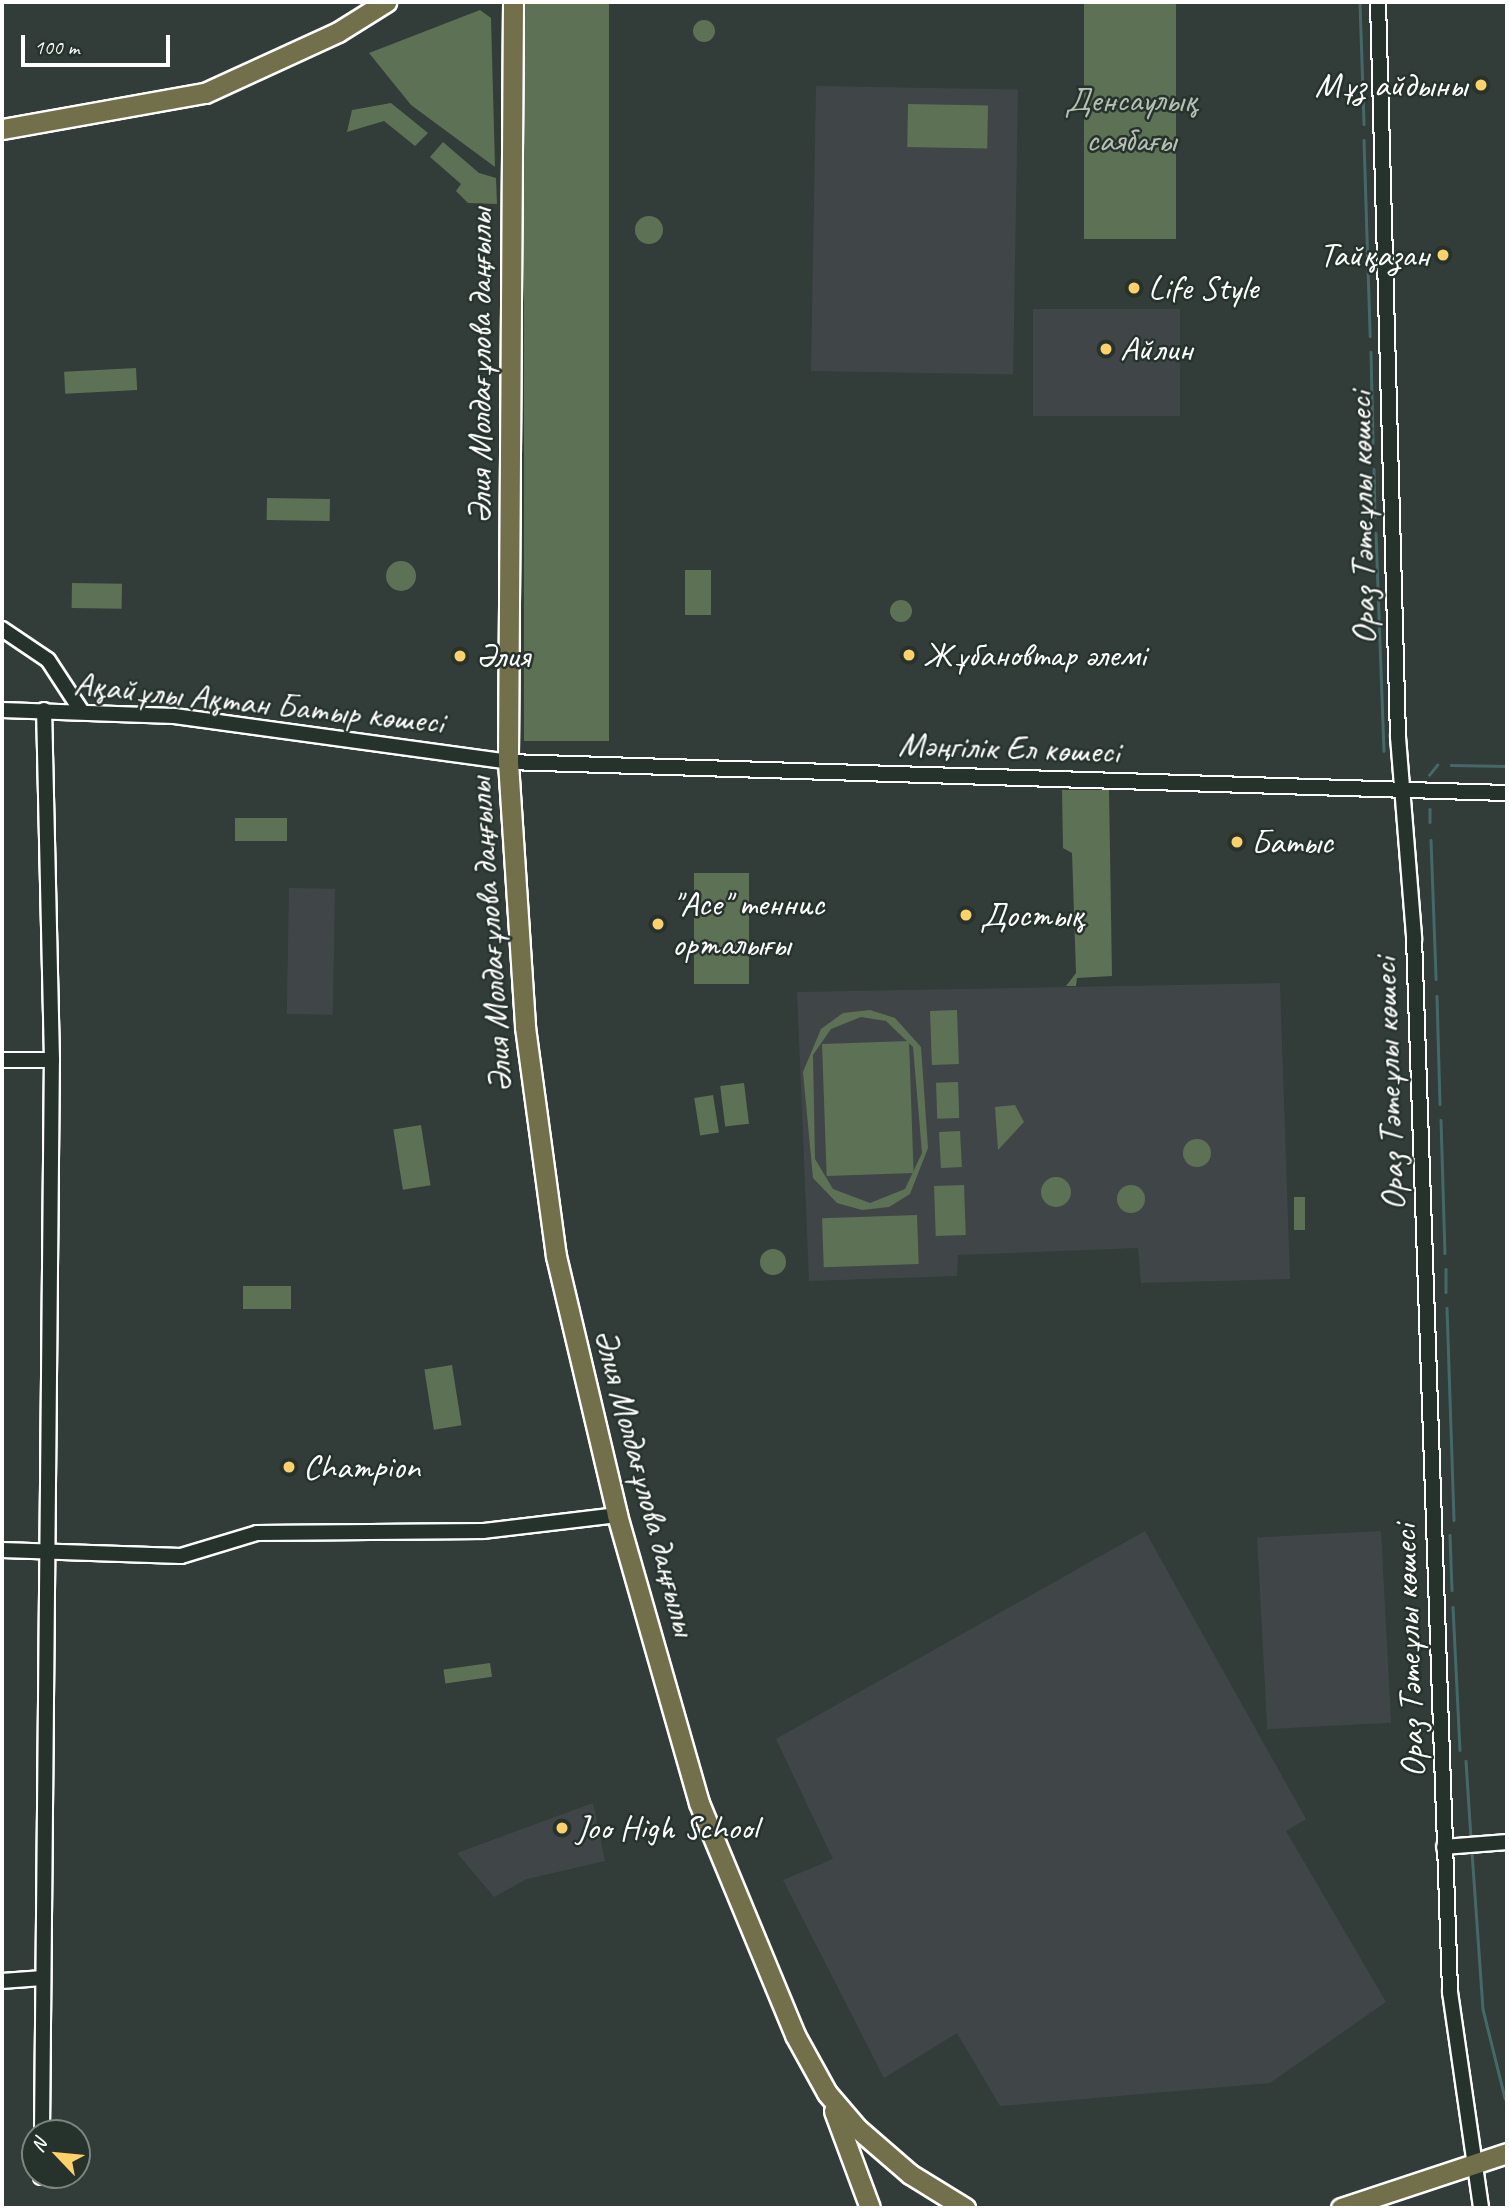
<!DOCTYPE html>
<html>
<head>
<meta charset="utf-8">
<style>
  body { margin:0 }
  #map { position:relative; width:1509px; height:2210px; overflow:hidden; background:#323c39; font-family:Caveat,sans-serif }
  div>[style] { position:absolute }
  .built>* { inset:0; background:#404648; transform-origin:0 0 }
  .green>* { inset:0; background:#5d7155; transform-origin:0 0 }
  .round { border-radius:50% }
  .stream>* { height:2.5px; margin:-1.25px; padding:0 1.25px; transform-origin:1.25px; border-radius:1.25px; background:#446968 }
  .roads { filter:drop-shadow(2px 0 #fff) drop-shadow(-2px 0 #fff) drop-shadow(0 2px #fff) drop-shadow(0 -2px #fff) }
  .minor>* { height:14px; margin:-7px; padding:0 7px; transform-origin:7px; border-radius:7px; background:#26332d }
  .major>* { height:19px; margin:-9.5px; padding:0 9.5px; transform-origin:9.5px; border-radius:9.5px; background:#71704a }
  .dots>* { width:19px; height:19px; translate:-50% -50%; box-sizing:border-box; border:4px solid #26332d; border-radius:50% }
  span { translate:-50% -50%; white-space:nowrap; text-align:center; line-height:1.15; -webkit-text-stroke:5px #26332d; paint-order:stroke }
  .poi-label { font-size:35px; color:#fff }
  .right { translate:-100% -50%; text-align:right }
  .left { translate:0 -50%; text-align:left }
  .park-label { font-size:35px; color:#b6bfb2 }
  .street-label { font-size:35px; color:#fff }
  .frame { position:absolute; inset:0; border:4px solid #fff; pointer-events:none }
  .north { position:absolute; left:21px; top:2119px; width:70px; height:70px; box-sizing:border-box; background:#26332d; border:2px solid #7d8581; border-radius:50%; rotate:296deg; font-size:19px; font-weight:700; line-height:28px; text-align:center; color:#fff }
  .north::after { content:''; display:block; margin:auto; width:24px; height:32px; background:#ffd166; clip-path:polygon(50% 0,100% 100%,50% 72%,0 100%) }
  .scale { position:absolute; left:21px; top:35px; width:149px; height:32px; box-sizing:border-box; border:4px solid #fff; border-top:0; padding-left:9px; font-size:21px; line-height:24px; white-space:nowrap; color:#fff; -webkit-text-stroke:5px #26332d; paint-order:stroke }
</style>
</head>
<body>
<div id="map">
  <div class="built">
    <div style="left:816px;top:86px;width:202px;height:285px;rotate:1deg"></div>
    <div style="left:1033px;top:309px;width:147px;height:107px"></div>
    <div style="left:289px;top:888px;width:46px;height:126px;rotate:1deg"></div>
    <div style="clip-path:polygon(1280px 983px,1290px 1279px,1141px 1283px,1138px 1248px,958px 1255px,957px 1276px,809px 1281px,797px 992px)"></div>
    <div style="clip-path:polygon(1145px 1531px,1306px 1819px,1286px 1831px,1386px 2002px,1270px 2083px,1000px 2106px,957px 2033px,884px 2078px,783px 1880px,833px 1859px,776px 1739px)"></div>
    <div style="left:1381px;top:1531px;width:192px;height:124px;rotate:87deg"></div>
    <div style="clip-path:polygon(593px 1803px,605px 1861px,527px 1879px,494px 1897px,457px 1853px)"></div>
  </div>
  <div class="green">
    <div style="left:524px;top:2px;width:85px;height:739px"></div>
    <div style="left:1084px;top:2px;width:92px;height:237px"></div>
    <div style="clip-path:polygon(480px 10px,491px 18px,495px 167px,411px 105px,369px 53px)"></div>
    <div class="round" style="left:693px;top:20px;width:22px;height:22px"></div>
    <div style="clip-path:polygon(391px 103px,428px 133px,415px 146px,384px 121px,347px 132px,352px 110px)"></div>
    <div style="left:908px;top:104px;width:80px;height:43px;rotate:1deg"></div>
    <div style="clip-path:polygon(443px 142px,479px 173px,496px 178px,497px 204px,468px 203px,456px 191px,461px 184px,430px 157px)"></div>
    <div class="round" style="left:635px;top:216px;width:28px;height:28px"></div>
    <div style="left:136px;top:368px;width:22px;height:72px;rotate:87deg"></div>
    <div style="left:267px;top:498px;width:63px;height:22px;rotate:1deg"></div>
    <div class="round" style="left:386px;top:561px;width:30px;height:30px"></div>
    <div style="left:685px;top:570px;width:26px;height:45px"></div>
    <div style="left:72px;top:583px;width:50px;height:25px;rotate:1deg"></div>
    <div class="round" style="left:890px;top:600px;width:22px;height:22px"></div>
    <div style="clip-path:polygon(1062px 790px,1109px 790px,1112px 976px,1077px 978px,1076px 986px,1066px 986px,1076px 973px,1072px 853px,1063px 848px)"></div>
    <div style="left:287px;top:818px;width:23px;height:52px;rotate:90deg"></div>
    <div style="left:694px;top:873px;width:55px;height:111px"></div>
    <div style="clip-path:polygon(evenodd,870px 1010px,895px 1018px,921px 1047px,928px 1148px,910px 1194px,889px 1207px,862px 1210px,837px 1203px,813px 1178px,803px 1072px,821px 1029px,843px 1013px,870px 1010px,861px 1017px,886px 1021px,913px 1047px,922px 1153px,905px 1189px,870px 1203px,833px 1189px,815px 1159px,813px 1055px,831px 1029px,861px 1017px)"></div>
    <div style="left:957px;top:1010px;width:54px;height:27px;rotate:88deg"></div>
    <div style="left:909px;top:1041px;width:132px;height:87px;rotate:88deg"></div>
    <div style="left:958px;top:1082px;width:36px;height:22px;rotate:88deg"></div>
    <div style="left:744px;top:1083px;width:41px;height:24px;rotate:83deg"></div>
    <div style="left:713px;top:1095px;width:38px;height:19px;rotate:81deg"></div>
    <div style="clip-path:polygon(1015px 1105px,1024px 1122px,998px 1150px,995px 1107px)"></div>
    <div style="left:421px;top:1125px;width:61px;height:28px;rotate:81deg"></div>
    <div style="left:960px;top:1131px;width:36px;height:21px;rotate:87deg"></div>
    <div class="round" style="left:1183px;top:1139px;width:28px;height:28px"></div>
    <div class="round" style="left:1041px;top:1177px;width:30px;height:30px"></div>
    <div class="round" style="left:1117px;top:1185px;width:28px;height:28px"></div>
    <div style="left:964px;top:1185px;width:50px;height:30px;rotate:88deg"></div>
    <div style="left:1294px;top:1197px;width:11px;height:33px"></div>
    <div style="left:917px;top:1215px;width:49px;height:95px;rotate:88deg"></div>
    <div class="round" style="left:760px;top:1249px;width:26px;height:26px"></div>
    <div style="left:243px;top:1286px;width:48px;height:23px"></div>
    <div style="left:452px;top:1365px;width:61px;height:28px;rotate:81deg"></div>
    <div style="left:490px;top:1663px;width:14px;height:47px;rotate:82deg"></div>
  </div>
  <div class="stream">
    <div style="left:1360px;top:2px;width:122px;rotate:88.1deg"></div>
    <div style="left:1364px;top:140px;width:196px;rotate:88.2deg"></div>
    <div style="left:1371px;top:352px;width:91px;rotate:88.7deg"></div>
    <div style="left:1374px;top:469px;width:48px;rotate:88.8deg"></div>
    <div style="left:1376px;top:533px;width:218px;rotate:87.9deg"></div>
    <div style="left:1451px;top:765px;width:56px;rotate:1deg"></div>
    <div style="left:1429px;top:775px;width:13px;rotate:-51deg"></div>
    <div style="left:1430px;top:809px;width:13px;rotate:90deg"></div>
    <div style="left:1431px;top:840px;width:139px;rotate:87.9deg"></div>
    <div style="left:1437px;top:996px;width:108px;rotate:88.4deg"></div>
    <div style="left:1441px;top:1120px;width:133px;rotate:88.3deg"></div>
    <div style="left:1446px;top:1269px;width:23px;rotate:90deg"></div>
    <div style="left:1447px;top:1308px;width:212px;rotate:88.1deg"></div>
    <div style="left:1450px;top:1535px;width:55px;rotate:87.9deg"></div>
    <div style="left:1453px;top:1607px;width:143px;rotate:87.2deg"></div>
    <div style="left:1466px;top:1761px;width:77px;rotate:86.3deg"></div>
    <div style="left:1472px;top:1852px;width:157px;rotate:86deg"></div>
    <div style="left:1483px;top:2009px;width:92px;rotate:76.1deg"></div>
  </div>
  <div class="roads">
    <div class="minor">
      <div style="left:1378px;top:2px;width:735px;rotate:88.44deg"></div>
      <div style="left:1398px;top:737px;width:202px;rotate:85.4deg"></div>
      <div style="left:1414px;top:938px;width:1055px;rotate:88.04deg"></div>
      <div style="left:1450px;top:1992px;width:218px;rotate:81.8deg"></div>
      <div style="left:2px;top:629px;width:55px;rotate:34deg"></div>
      <div style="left:48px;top:660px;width:62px;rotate:56.8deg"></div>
      <div style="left:2px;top:710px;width:172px;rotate:2deg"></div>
      <div style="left:174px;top:716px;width:337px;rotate:7.8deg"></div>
      <div style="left:508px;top:762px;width:999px;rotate:1.78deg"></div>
      <div style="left:2px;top:1060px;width:50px"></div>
      <div style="left:2px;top:1550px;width:179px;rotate:1.9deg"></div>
      <div style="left:181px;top:1556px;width:79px;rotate:-16.8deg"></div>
      <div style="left:257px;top:1533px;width:226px;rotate:-0.5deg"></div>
      <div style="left:483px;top:1531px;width:135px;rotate:-6.8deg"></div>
      <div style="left:1444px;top:1847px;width:63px;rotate:-4.5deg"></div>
      <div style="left:2px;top:1981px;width:41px;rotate:-4.2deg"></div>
      <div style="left:42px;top:2133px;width:1073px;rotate:-89.47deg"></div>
      <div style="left:52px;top:1060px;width:350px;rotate:-91.3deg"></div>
      <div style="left:41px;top:2177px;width:2px;rotate:-90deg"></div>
    </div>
    <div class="major">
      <div style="left:513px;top:2px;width:760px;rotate:90.38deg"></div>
      <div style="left:508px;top:762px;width:266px;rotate:86.3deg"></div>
      <div style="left:525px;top:1027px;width:231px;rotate:82.3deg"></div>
      <div style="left:556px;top:1256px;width:266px;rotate:76.7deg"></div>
      <div style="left:617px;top:1515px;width:299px;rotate:74.1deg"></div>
      <div style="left:699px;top:1803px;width:251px;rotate:67.5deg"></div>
      <div style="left:795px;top:2035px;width:66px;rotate:61.1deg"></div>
      <div style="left:827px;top:2093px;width:48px;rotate:49.3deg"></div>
      <div style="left:858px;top:2129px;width:69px;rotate:40.9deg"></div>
      <div style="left:910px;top:2174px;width:65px;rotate:31.7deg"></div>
      <div style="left:2px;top:129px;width:206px;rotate:-10.1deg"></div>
      <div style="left:205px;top:93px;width:146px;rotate:-24.6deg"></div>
      <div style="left:338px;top:32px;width:57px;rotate:-32deg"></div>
      <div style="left:834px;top:2111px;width:103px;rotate:69.6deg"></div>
      <div style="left:1341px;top:2208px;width:175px;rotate:-18.3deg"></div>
    </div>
  </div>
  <div class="dots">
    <div style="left:1481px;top:85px;background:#ffd166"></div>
    <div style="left:1443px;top:255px;background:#ffd166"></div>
    <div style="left:1134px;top:288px;background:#ffd166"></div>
    <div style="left:1106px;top:349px;background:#ffd166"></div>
    <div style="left:909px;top:655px;background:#ffd166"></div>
    <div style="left:460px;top:656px;background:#ffd166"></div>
    <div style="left:1237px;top:842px;background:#ffd166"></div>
    <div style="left:966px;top:915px;background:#ffd166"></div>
    <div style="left:658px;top:924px;background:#ffd166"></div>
    <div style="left:289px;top:1467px;background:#ffd166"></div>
    <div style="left:562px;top:1828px;background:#ffd166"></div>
  </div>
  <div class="poi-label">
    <span class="right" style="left:1467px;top:85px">Мұз айдыны</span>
    <span class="right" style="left:1429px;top:255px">Тайқазан</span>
    <span class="left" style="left:1148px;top:288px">Life Style</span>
    <span class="left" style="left:1120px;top:349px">Айлин</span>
    <span class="left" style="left:923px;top:655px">Жұбановтар әлемі</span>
    <span class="left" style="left:476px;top:656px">Әлия</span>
    <span class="left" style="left:1251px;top:842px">Батыс</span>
    <span class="left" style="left:672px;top:924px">"Ace" теннис<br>орталығы</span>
    <span class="left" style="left:980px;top:915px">Достық</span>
    <span class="left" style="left:303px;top:1467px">Champion</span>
    <span class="left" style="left:576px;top:1828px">Joo High School</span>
  </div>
  <div class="park-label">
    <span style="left:1131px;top:120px">Денсаулық<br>саябағы</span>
  </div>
  <div class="street-label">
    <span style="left:480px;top:366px;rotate:-90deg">Әлия Молдағұлова даңғылы</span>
    <span style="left:1362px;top:518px;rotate:-91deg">Ораз Тәтеұлы көшесі</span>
    <span style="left:259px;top:703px;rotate:6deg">Ақайұлы Ақтан Батыр көшесі</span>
    <span style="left:1009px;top:748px;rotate:2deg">Мәңгілік Ел көшесі</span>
    <span style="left:490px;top:935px;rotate:-94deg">Әлия Молдағұлова даңғылы</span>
    <span style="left:1389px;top:1084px;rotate:-92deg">Ораз Тәтеұлы көшесі</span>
    <span style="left:645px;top:1482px;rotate:75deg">Әлия Молдағұлова даңғылы</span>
    <span style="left:1409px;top:1651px;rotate:-92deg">Ораз Тәтеұлы көшесі</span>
  </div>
  <div class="frame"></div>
  <div class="north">N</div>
  <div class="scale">100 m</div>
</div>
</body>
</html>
